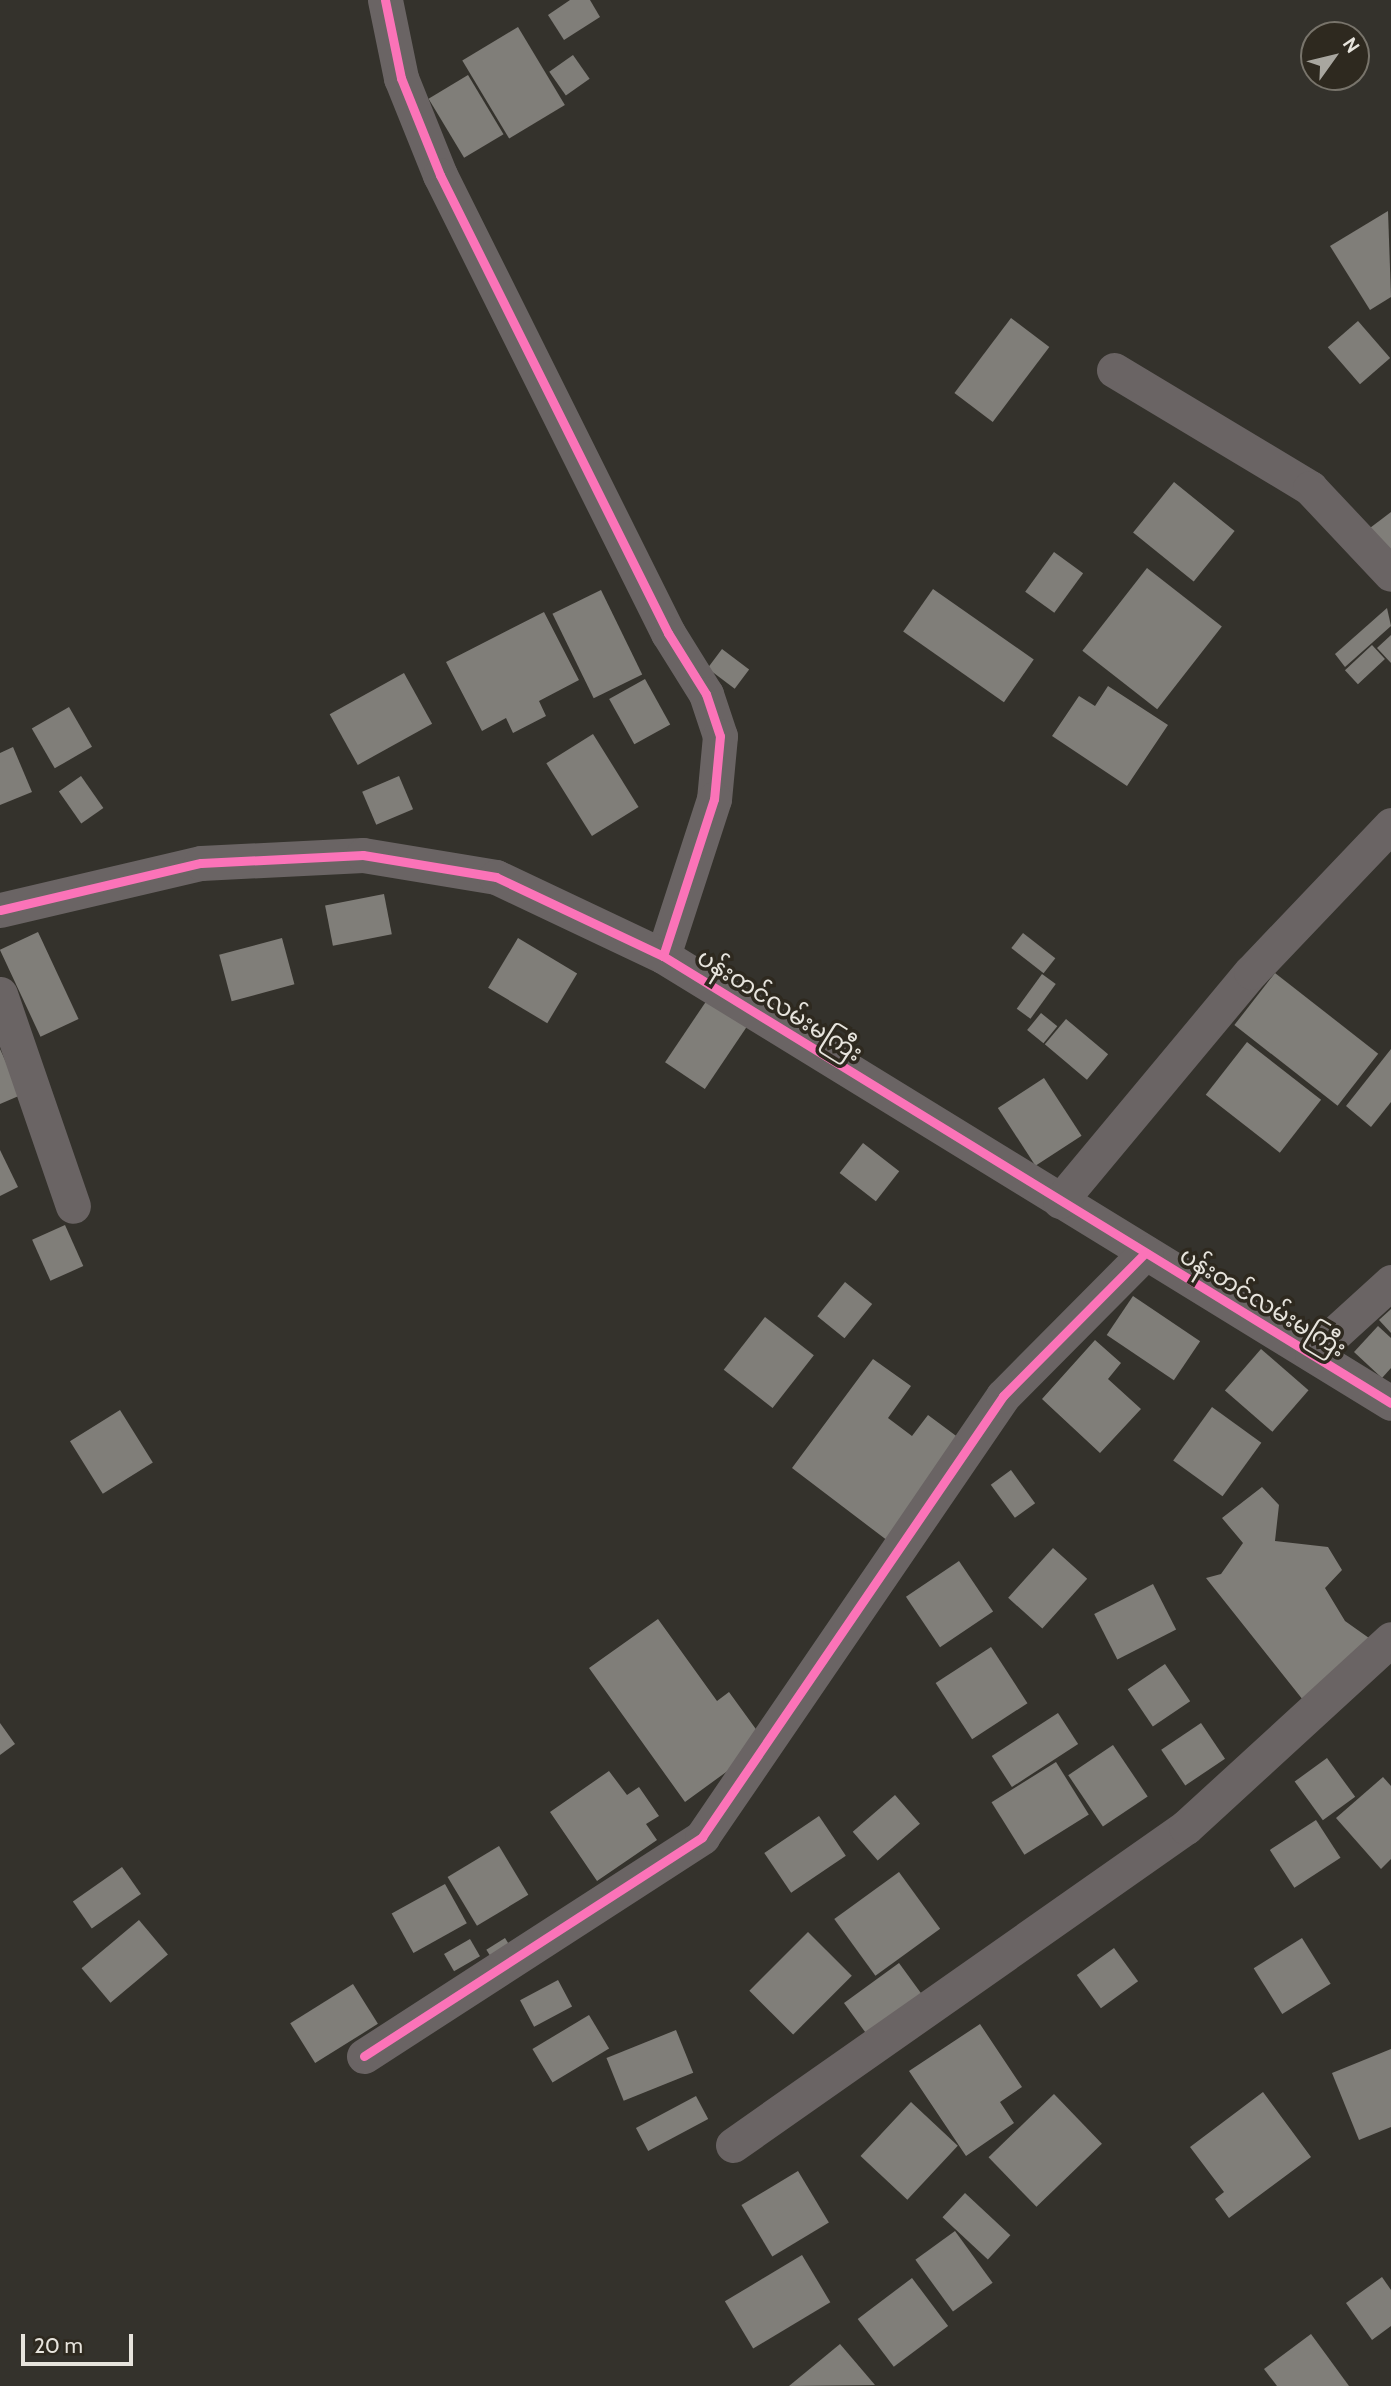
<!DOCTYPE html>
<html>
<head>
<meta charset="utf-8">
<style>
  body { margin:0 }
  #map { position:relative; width:1391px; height:2386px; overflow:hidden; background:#34322c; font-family:Cabin,"Noto Sans Myanmar",sans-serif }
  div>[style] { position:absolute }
  .building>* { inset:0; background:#807e79; transform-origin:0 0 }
  .minor>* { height:35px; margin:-17.5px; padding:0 17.5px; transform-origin:17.5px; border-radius:17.5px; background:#6a6464 }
  .cycleway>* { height:9px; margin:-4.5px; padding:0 4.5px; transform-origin:4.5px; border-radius:4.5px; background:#fb73b8 }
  span { translate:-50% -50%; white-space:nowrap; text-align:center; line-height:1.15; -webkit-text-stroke:7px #2e291f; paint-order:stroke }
  .street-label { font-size:24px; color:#e7e4dd }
  .north { position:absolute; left:1300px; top:21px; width:70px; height:70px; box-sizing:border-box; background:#2e291f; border:2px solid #78746b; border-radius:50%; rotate:56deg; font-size:19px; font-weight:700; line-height:28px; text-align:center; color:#e7e4dd }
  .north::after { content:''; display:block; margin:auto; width:24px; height:32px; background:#a8a69f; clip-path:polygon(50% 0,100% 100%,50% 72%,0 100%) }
  .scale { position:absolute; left:21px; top:2334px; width:112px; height:32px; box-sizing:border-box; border:4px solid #e7e4dd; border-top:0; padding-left:9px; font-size:21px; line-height:24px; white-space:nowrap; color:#e7e4dd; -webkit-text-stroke:5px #2e291f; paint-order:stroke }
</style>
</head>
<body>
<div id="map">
  <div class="building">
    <div style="clip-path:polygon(570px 0,590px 0,600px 17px,564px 40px,548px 15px)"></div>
    <div style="left:518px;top:27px;width:91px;height:65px;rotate:59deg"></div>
    <div style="left:573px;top:55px;width:29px;height:29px;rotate:55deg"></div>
    <div style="left:468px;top:75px;width:69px;height:46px;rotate:59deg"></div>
    <div style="clip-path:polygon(1388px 211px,1391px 297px,1370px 310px,1330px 246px)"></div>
    <div style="left:1011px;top:318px;width:48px;height:94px;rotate:37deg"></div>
    <div style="left:1358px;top:321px;width:49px;height:40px;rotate:49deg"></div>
    <div style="left:1174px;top:482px;width:78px;height:65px;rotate:39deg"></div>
    <div style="clip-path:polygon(1391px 512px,1391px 562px,1366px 531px)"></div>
    <div style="left:1054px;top:552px;width:36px;height:49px;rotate:36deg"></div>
    <div style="left:1147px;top:568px;width:95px;height:105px;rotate:38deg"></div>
    <div style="left:933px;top:589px;width:123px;height:52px;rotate:35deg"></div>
    <div style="left:601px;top:590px;width:94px;height:54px;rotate:64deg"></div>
    <div style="clip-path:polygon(1387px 608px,1391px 626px,1345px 667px,1335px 654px)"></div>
    <div style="clip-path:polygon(544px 612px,579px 680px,539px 701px,546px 716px,513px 733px,506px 718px,482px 731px,446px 662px)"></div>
    <div style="clip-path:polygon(1391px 635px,1391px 663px,1377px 648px)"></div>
    <div style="left:1372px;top:645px;width:19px;height:37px;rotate:47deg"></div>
    <div style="left:722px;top:649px;width:34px;height:24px;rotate:37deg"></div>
    <div style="left:404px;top:673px;width:58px;height:85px;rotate:61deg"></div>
    <div style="left:645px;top:679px;width:52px;height:41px;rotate:61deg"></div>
    <div style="clip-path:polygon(1108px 686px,1168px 725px,1127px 786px,1052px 736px,1079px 696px,1095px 706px)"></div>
    <div style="left:69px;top:707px;width:46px;height:43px;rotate:60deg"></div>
    <div style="left:593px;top:734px;width:86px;height:55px;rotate:58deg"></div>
    <div style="clip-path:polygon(13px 747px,32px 792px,0 805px,0 753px)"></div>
    <div style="left:81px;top:776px;width:39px;height:27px;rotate:55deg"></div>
    <div style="left:399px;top:776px;width:36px;height:40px;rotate:67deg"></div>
    <div style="left:384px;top:894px;width:41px;height:60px;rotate:79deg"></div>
    <div style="left:38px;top:932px;width:96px;height:42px;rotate:65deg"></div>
    <div style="left:1023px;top:933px;width:41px;height:19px;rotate:38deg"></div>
    <div style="left:282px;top:938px;width:48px;height:65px;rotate:75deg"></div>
    <div style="left:518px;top:938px;width:69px;height:58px;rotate:31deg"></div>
    <div style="left:1275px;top:973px;width:131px;height:66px;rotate:38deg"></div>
    <div style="left:1042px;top:974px;width:17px;height:43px;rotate:36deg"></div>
    <div style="left:707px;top:1000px;width:48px;height:75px;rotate:34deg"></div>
    <div style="left:1041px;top:1013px;width:21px;height:22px;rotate:39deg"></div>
    <div style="left:1066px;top:1019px;width:55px;height:33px;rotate:40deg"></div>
    <div style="left:1247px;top:1042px;width:94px;height:67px;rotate:38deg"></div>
    <div style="clip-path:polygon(0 1049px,21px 1095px,0 1104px)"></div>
    <div style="clip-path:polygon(1391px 1049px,1391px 1102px,1371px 1127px,1346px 1106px)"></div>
    <div style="left:1044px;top:1078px;width:69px;height:55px;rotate:57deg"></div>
    <div style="left:863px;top:1143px;width:46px;height:38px;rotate:38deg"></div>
    <div style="clip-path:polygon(0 1150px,18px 1187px,0 1196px)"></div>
    <div style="left:65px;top:1225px;width:45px;height:36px;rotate:66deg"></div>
    <div style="left:845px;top:1282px;width:35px;height:44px;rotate:39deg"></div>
    <div style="left:1133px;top:1296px;width:81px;height:47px;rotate:34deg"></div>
    <div style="clip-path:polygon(1391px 1309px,1391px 1333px,1379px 1320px)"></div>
    <div style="left:765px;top:1317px;width:62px;height:67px;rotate:38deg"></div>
    <div style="clip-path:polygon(1378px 1326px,1391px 1338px,1391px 1368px,1382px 1378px,1354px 1352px)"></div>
    <div style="clip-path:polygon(1095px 1340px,1121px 1363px,1108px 1379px,1141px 1409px,1100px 1453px,1042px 1399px)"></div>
    <div style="left:1261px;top:1349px;width:63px;height:55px;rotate:41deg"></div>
    <div style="clip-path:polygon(873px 1359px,911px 1386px,888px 1418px,912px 1436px,928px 1415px,963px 1441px,888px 1541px,792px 1468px)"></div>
    <div style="left:1212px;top:1407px;width:61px;height:66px;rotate:36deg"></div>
    <div style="left:120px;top:1410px;width:62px;height:59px;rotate:58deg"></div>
    <div style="left:1011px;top:1470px;width:41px;height:25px;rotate:54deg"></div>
    <div style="clip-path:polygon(1262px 1487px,1279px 1505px,1275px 1541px,1328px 1547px,1342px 1570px,1325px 1588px,1345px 1621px,1376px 1643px,1303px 1700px,1206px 1578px,1221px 1574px,1243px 1543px,1222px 1518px)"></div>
    <div style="left:1053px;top:1548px;width:46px;height:67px;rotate:42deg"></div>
    <div style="left:959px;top:1561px;width:61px;height:64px;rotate:56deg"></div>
    <div style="left:1153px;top:1584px;width:51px;height:66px;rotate:63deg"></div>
    <div style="clip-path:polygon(658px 1619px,717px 1701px,729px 1692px,766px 1743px,685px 1802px,589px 1668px)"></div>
    <div style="left:991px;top:1647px;width:67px;height:66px;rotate:57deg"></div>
    <div style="left:1165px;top:1664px;width:45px;height:45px;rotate:56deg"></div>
    <div style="left:1058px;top:1713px;width:37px;height:79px;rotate:57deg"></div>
    <div style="clip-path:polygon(0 1723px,15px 1744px,0 1755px)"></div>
    <div style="left:1201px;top:1723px;width:43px;height:48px;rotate:56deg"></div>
    <div style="left:1113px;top:1745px;width:62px;height:54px;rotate:56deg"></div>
    <div style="left:1327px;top:1758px;width:48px;height:40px;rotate:54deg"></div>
    <div style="left:1056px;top:1762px;width:62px;height:76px;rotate:58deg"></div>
    <div style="clip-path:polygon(609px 1771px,627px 1795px,639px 1787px,659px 1816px,646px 1824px,657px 1840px,597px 1881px,550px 1812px)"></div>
    <div style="clip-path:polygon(1383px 1777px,1391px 1786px,1391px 1859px,1381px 1869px,1336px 1818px)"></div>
    <div style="left:895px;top:1795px;width:38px;height:56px;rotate:49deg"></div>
    <div style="left:819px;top:1816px;width:48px;height:66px;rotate:56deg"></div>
    <div style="left:1316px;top:1820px;width:45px;height:55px;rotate:57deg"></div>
    <div style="left:499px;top:1846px;width:57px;height:60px;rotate:59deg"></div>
    <div style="left:122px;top:1867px;width:33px;height:60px;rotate:55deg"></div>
    <div style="left:899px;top:1872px;width:70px;height:80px;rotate:54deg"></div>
    <div style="left:445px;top:1884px;width:45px;height:61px;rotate:61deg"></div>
    <div style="left:139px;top:1920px;width:45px;height:75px;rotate:50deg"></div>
    <div style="left:808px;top:1932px;width:62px;height:83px;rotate:45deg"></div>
    <div style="left:505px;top:1938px;width:19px;height:22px;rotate:58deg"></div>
    <div style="left:1302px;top:1938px;width:54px;height:57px;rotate:58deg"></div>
    <div style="left:470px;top:1939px;width:20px;height:30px;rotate:60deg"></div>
    <div style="left:1114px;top:1948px;width:41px;height:46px;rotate:54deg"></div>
    <div style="left:899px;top:1963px;width:44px;height:68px;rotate:54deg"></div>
    <div style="left:558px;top:1980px;width:30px;height:43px;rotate:62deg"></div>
    <div style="left:353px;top:1984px;width:47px;height:74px;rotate:58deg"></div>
    <div style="left:589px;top:2015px;width:39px;height:66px;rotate:59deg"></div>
    <div style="clip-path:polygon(980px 2024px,1022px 2087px,1000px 2102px,1014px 2123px,966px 2156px,909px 2071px)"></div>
    <div style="left:676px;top:2030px;width:46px;height:75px;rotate:68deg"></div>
    <div style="clip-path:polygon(1391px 2049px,1391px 2127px,1359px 2140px,1332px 2073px)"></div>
    <div style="clip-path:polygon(1263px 2092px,1311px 2157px,1229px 2218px,1215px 2199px,1224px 2192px,1190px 2147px)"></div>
    <div style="left:1054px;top:2094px;width:69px;height:91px;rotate:46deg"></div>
    <div style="left:696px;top:2096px;width:26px;height:68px;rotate:62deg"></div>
    <div style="left:911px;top:2102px;width:64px;height:74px;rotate:43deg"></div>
    <div style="left:798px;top:2171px;width:60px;height:66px;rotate:59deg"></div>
    <div style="left:965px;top:2193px;width:62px;height:33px;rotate:43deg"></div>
    <div style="left:955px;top:2231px;width:64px;height:49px;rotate:54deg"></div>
    <div style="left:802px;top:2255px;width:55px;height:90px;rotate:59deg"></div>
    <div style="clip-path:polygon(1382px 2277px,1391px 2290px,1391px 2326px,1372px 2340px,1346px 2303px)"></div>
    <div style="left:912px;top:2278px;width:60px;height:68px;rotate:53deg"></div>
    <div style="clip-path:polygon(1311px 2334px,1349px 2386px,1277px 2386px,1264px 2369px)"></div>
    <div style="clip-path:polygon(840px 2344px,875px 2385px,789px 2386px)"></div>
  </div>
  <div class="minor">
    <div style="left:385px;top:0;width:80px;rotate:78.4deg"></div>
    <div style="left:401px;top:78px;width:105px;rotate:68.1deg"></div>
    <div style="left:440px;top:175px;width:512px;rotate:63.54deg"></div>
    <div style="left:668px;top:633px;width:72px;rotate:58.1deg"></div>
    <div style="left:706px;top:694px;width:44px;rotate:71.6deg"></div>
    <div style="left:720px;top:736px;width:63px;rotate:95.4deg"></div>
    <div style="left:714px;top:799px;width:165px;rotate:108deg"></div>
    <div style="left:1114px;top:370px;width:229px;rotate:31deg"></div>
    <div style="left:1310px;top:488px;width:118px;rotate:46.7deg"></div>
    <div style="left:0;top:910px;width:206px;rotate:-13.2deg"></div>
    <div style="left:201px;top:863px;width:162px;rotate:-2.8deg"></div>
    <div style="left:363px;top:855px;width:135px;rotate:9.4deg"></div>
    <div style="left:496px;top:877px;width:185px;rotate:25.3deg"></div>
    <div style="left:663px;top:956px;width:854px;rotate:31.55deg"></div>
    <div style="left:0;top:994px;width:224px;rotate:71deg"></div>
    <div style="left:1060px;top:1201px;width:298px;rotate:-50.2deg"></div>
    <div style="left:1251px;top:972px;width:203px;rotate:-46.4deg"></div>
    <div style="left:1312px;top:1354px;width:107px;rotate:-42.3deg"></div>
    <div style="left:364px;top:2056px;width:403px;rotate:-32.9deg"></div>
    <div style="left:702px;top:1837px;width:534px;rotate:-55.68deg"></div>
    <div style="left:1003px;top:1396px;width:202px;rotate:-45.2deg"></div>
    <div style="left:733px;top:2145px;width:553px;rotate:-35.07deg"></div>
    <div style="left:1186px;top:1827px;width:278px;rotate:-42.5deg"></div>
  </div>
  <div class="cycleway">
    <div style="left:385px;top:0;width:80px;rotate:78.4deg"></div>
    <div style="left:401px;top:78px;width:105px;rotate:68.1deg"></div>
    <div style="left:440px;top:175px;width:512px;rotate:63.54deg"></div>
    <div style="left:668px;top:633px;width:72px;rotate:58.1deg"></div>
    <div style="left:706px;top:694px;width:44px;rotate:71.6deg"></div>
    <div style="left:720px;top:736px;width:63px;rotate:95.4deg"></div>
    <div style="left:714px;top:799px;width:165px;rotate:108deg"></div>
    <div style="left:0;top:910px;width:206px;rotate:-13.2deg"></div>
    <div style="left:201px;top:863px;width:162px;rotate:-2.8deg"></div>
    <div style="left:363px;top:855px;width:135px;rotate:9.4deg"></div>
    <div style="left:496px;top:877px;width:185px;rotate:25.3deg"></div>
    <div style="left:663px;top:956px;width:854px;rotate:31.55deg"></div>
    <div style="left:364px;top:2056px;width:403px;rotate:-32.9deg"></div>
    <div style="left:702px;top:1837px;width:534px;rotate:-55.68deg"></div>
    <div style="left:1003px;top:1396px;width:202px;rotate:-45.2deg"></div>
  </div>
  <div class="street-label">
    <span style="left:780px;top:1005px;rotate:32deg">ပန်းတင်လမ်းမကြီး</span>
    <span style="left:1263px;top:1302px;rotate:31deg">ပန်းတင်လမ်းမကြီး</span>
  </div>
  <div class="north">N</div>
  <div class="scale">20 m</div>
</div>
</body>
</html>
